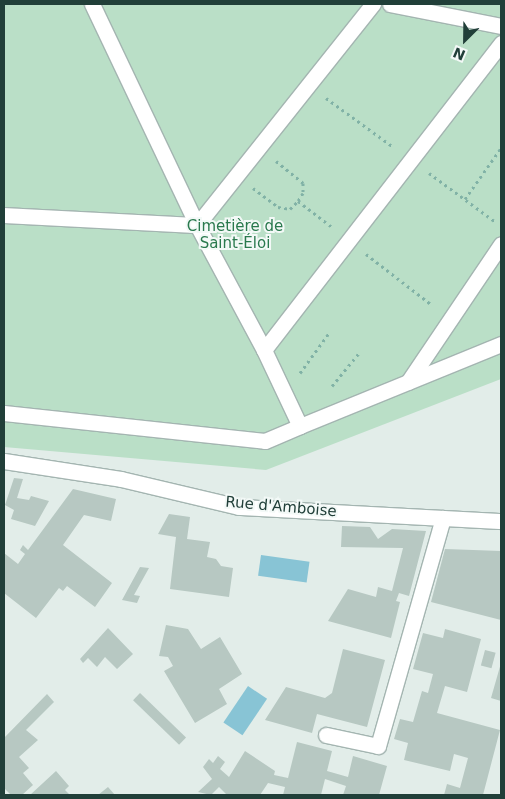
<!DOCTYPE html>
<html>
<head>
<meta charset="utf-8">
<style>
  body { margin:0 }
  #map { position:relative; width:505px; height:799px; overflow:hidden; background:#e2ede9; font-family:"DejaVu Sans",sans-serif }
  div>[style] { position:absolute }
  .green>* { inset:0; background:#badfc7 }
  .water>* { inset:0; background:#88c4d5; transform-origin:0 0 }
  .building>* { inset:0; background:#b7c8c2; transform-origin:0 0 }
  .path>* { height:3px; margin-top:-1.5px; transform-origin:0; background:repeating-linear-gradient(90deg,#81b2a6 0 2.5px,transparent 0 6.5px) }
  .roads { filter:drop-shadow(1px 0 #a4b5b1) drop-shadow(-1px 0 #a4b5b1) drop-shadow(0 1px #a4b5b1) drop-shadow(0 -1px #a4b5b1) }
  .service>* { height:15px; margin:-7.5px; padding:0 7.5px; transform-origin:7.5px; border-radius:7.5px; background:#fff }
  .minor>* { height:15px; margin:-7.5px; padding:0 7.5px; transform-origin:7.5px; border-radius:7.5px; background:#fff }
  span { translate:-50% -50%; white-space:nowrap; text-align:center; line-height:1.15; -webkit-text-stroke:4px #f3f9f7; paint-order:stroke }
  .park-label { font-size:15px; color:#29794d }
  .street-label { font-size:15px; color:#213f39 }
  .frame { position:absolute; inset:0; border:5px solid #213f39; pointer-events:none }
  .north { position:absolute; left:440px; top:15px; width:50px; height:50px; -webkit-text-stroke:4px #f3f9f7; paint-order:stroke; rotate:203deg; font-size:14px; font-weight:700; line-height:20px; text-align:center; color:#213f39 }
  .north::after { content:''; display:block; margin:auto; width:18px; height:22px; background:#213f39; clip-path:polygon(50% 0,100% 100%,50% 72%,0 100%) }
</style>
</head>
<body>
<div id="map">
  <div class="green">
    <div style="clip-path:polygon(4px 4px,501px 4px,501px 379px,266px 470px,4px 447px)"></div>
  </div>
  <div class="water">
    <div style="left:261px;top:555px;width:49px;height:21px;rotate:8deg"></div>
    <div style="left:248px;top:686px;width:23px;height:44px;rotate:34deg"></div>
  </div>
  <div class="building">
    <div style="clip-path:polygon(14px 478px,23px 479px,17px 498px,29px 500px,31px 496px,49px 501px,35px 526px,11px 519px,14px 510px,5px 505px)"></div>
    <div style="clip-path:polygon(73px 489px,116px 499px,111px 521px,84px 515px,63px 545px,112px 583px,95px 607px,67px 586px,63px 591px,59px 588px,36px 618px,4px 593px,4px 553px,18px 564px,25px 554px,20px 550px,23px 545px,28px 550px)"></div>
    <div style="clip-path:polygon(169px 514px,190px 517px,187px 539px,210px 542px,207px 557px,216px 559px,221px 566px,233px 568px,229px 597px,170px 589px,176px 537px,158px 534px)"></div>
    <div style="clip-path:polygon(342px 526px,370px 527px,378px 539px,392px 529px,426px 531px,409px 596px,399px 593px,396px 601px,400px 602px,391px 638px,328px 621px,348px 589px,376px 597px,378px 587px,392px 591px,403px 548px,341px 547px)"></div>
    <div style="clip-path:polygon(445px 549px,501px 551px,501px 620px,431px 602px)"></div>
    <div style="clip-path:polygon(140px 567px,149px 568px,134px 595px,140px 596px,137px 603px,122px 600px)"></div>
    <div style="clip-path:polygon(166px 625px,188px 629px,201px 649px,220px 637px,242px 674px,219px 689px,227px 704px,195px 723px,164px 671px,173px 666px,168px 657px,159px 656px)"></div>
    <div style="clip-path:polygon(108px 628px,133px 654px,117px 669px,105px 657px,97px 667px,88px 658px,83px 663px,80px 659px)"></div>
    <div style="clip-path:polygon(445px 629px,481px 639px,467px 692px,445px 686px,437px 713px,500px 730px,483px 795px,444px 795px,447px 784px,460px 788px,468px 758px,454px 754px,450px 771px,404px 760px,408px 743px,394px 739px,400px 719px,413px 722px,422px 691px,428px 693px,433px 674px,413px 669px,423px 633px,443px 638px)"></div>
    <div style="clip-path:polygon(343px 649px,385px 660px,367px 727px,317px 714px,312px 733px,265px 720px,286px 687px,325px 698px,332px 693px)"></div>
    <div style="left:485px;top:650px;width:11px;height:16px;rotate:15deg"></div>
    <div style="clip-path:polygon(501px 663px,501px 701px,491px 698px)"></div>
    <div style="left:140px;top:693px;width:64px;height:10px;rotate:44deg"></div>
    <div style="clip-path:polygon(47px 694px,54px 702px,26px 730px,38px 740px,19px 757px,29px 768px,23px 773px,33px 785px,22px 795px,11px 795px,4px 788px,4px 738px)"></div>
    <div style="clip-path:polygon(297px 742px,332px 751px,327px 771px,348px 777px,353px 756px,387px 766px,379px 795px,343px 795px,346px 786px,325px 779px,321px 795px,283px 795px,285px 787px,268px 783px,260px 795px,227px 795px,219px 787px,211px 795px,198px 792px,212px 779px,203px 767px,209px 759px,213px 763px,218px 756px,225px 762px,220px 769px,229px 777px,245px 751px,275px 771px,274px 775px,288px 778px)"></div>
    <div style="clip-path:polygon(56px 771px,69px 786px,65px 790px,70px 795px,30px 795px)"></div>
    <div style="clip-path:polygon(108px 787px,115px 795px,98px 795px)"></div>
  </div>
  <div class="path">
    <div style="left:326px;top:98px;width:82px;rotate:36deg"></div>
    <div style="left:276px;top:161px;width:35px;rotate:39deg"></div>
    <div style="left:303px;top:183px;width:10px;rotate:90deg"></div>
    <div style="left:303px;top:193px;width:9px;rotate:122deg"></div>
    <div style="left:429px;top:173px;width:84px;rotate:36.3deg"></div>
    <div style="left:253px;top:188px;width:31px;rotate:37deg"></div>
    <div style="left:278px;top:207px;width:12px;rotate:9deg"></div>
    <div style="left:290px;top:209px;width:11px;rotate:-45deg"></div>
    <div style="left:298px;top:201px;width:43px;rotate:37.4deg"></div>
    <div style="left:465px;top:199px;width:62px;rotate:-54.8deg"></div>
    <div style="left:366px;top:254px;width:83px;rotate:37.7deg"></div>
    <div style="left:300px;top:373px;width:49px;rotate:-54.1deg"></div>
    <div style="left:332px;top:386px;width:43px;rotate:-50.7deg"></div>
  </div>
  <div class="roads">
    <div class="service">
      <div style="left:92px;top:4px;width:245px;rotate:64.6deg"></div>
      <div style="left:197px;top:225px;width:142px;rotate:61.8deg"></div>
      <div style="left:264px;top:350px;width:84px;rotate:64.7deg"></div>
      <div style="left:300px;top:426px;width:217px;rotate:-22.2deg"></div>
      <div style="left:390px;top:4px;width:113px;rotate:11.2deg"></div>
      <div style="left:4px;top:215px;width:193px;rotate:3deg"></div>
      <div style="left:197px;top:225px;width:283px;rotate:-51.5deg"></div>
      <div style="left:264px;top:350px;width:388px;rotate:-52.3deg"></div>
      <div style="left:408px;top:382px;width:166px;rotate:-56deg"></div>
      <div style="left:4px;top:413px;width:262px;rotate:6.1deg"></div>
      <div style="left:265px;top:441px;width:38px;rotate:-23deg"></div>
      <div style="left:326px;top:735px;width:53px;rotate:11.9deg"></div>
      <div style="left:378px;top:746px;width:237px;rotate:-74.1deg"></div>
    </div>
    <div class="minor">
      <div style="left:4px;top:461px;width:118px;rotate:8.7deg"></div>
      <div style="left:121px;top:479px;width:121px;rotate:13.3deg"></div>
      <div style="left:239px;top:507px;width:262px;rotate:3.1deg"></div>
    </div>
  </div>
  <div class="park-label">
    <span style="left:235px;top:235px">Cimetière de<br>Saint-Éloi</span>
  </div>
  <div class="street-label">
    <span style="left:281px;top:507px;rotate:5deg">Rue d'Amboise</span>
  </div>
  <div class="frame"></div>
  <div class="north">N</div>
</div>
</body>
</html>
